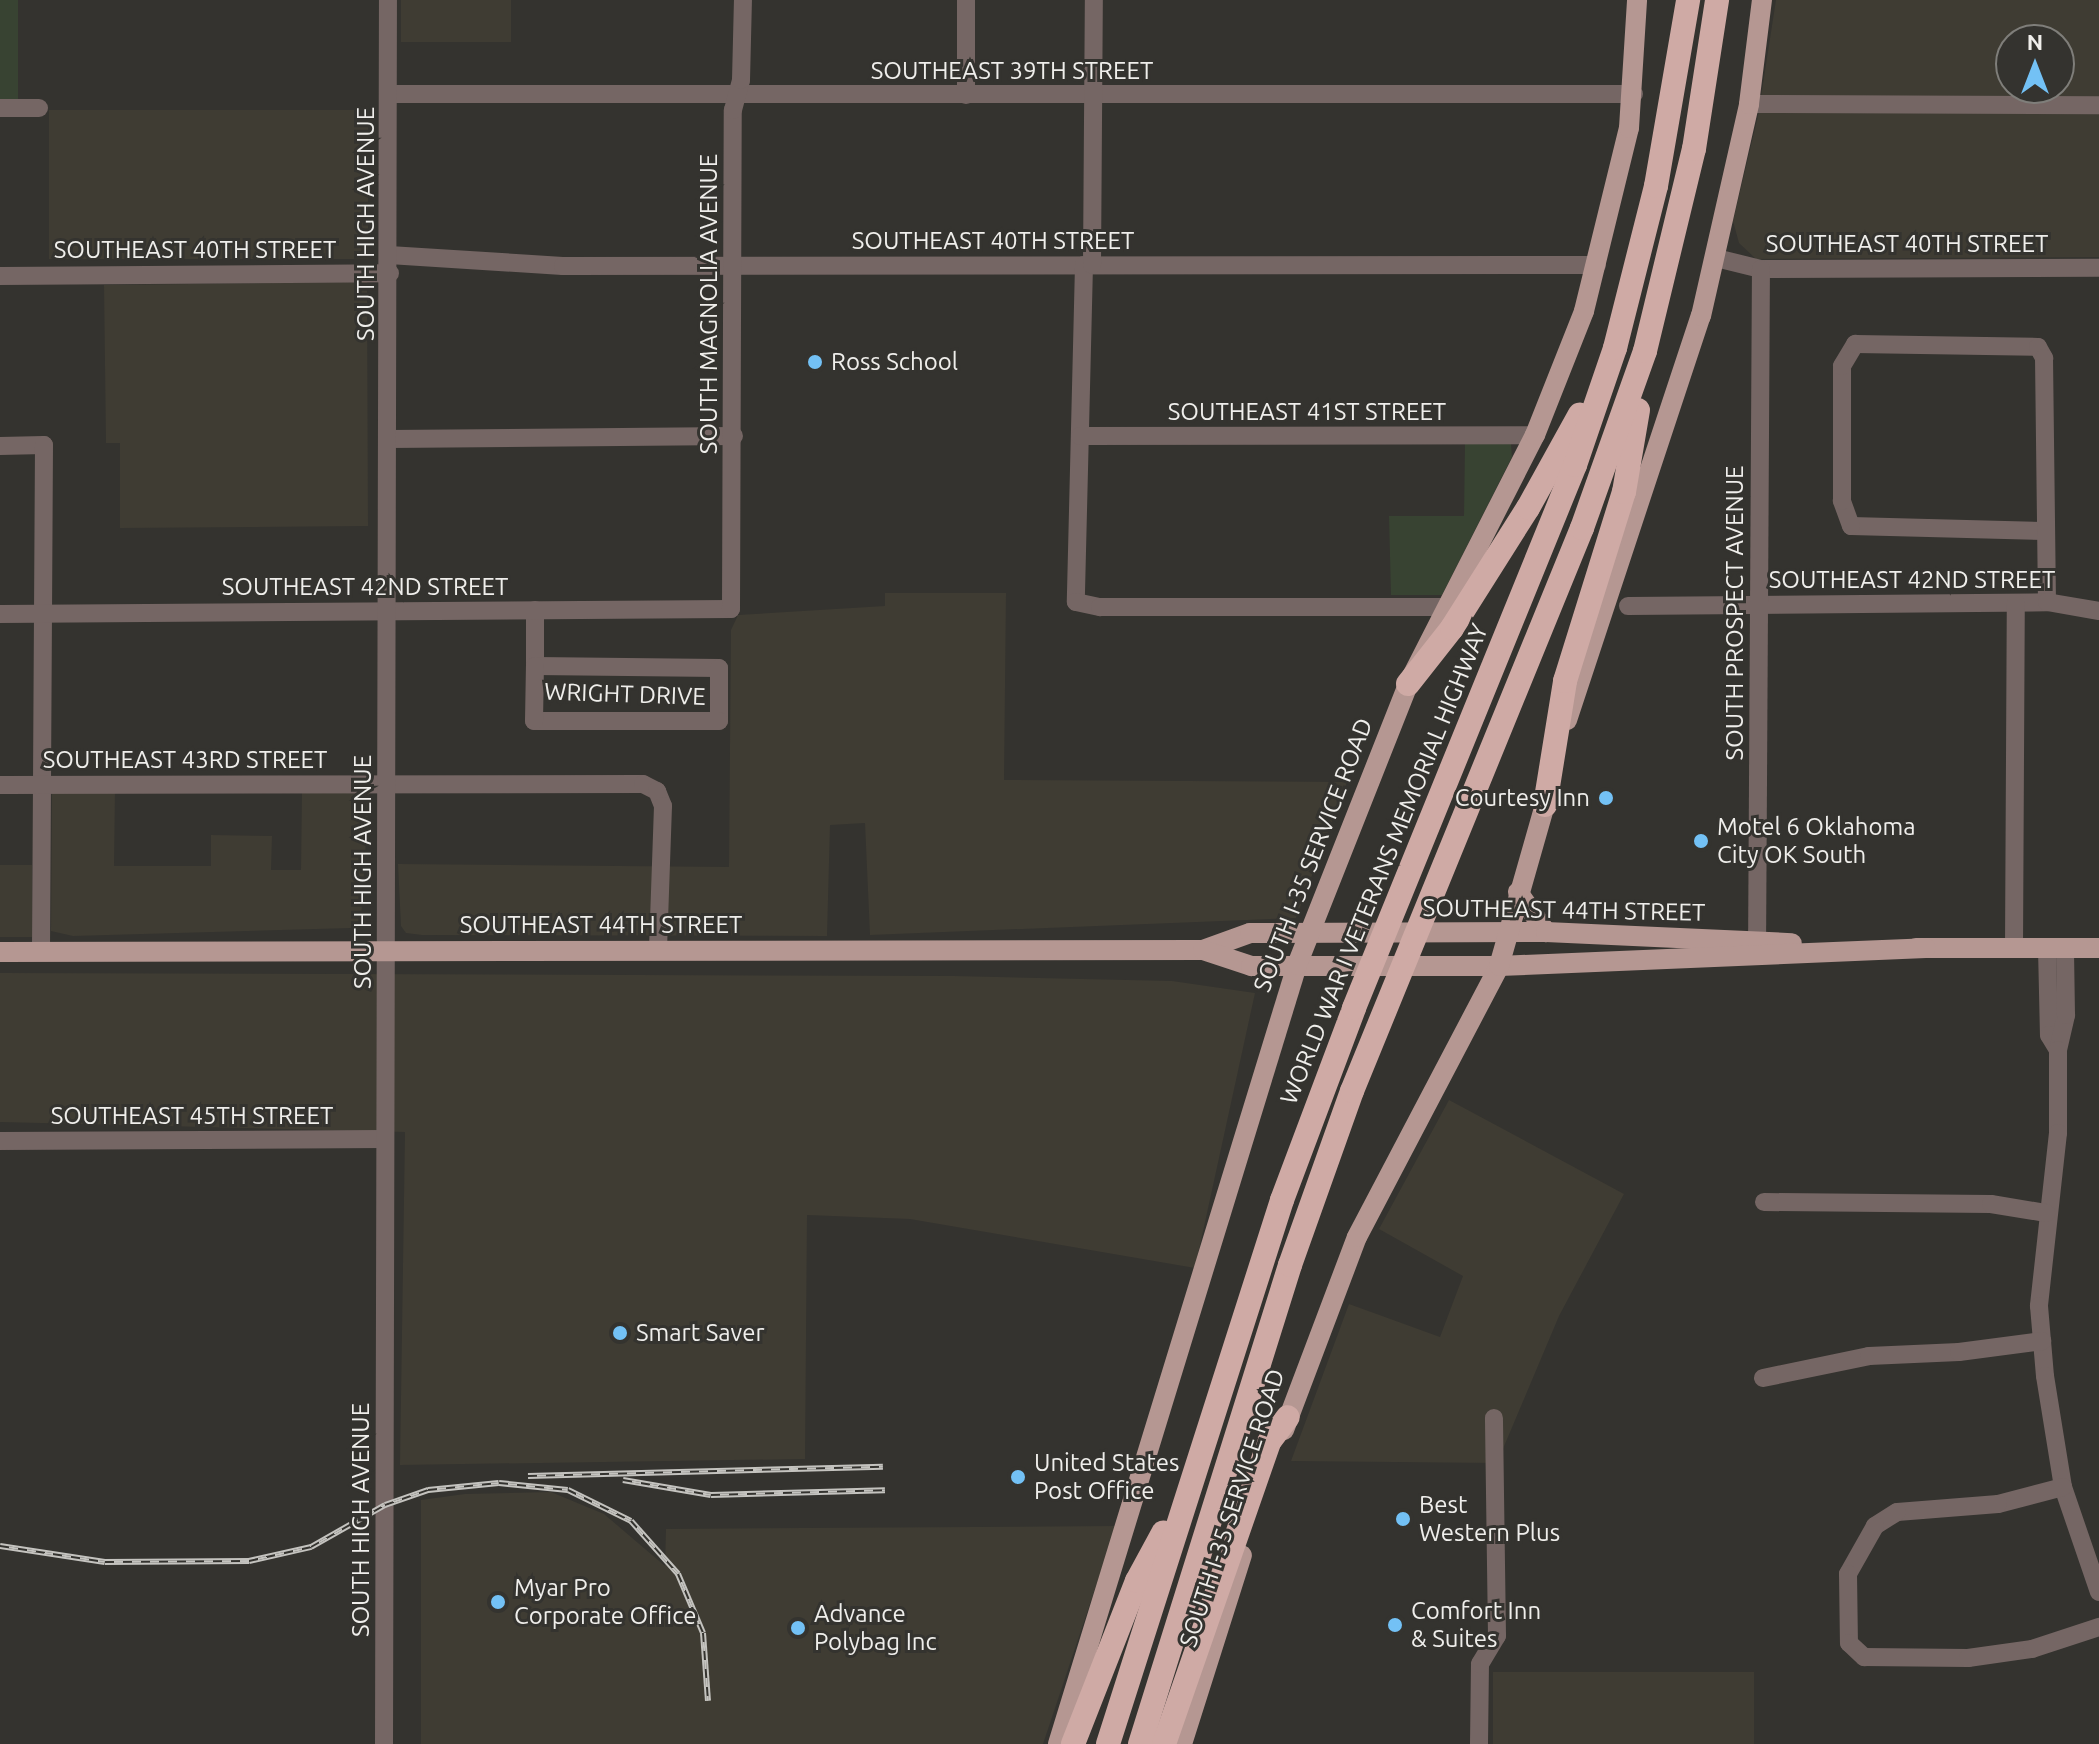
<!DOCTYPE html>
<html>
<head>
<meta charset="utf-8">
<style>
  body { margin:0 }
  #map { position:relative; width:2099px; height:1744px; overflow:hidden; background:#34332f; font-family:Ubuntu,sans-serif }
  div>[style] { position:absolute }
  .built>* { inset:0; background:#3f3c33; transform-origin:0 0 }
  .green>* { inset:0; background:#384332; transform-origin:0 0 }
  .minor>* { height:18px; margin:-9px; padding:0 9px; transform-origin:9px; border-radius:9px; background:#756664 }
  .major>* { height:20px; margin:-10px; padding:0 10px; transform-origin:10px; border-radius:10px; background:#b59792 }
  .highway>* { height:24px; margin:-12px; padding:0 12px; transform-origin:12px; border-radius:12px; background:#cfaaa5 }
  .rail>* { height:6px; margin-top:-3px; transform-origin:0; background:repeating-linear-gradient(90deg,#34332f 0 9px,#c4c3bf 0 18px); box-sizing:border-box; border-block:2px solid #c4c3bf }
  .dots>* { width:22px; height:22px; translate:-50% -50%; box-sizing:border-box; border:4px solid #34332f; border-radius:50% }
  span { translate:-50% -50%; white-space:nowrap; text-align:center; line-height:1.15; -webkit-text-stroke:6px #34332f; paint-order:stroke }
  .street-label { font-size:24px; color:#efeeeb }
  .poi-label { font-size:24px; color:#efeeeb }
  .left { translate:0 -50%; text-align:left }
  .right { translate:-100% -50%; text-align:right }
  .north { position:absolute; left:1995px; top:24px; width:80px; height:80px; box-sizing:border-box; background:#34332f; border:2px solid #7f7e7a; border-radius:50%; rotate:0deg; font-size:22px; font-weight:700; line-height:32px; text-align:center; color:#efeeeb }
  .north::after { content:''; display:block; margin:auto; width:28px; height:36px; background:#73c1f5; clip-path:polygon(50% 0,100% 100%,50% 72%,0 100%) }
</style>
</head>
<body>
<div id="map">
  <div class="built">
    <div style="left:401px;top:0;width:110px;height:42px"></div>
    <div style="clip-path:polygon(evenodd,1776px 0,2099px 0,2099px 257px,1756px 259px,1739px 243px,1733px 221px,1758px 116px,1776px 0,2011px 40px,2059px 40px,2059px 88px,2011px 88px,2011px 40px)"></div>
    <div style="left:49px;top:110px;width:319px;height:149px"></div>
    <div style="clip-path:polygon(367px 282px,368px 526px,120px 528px,120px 443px,106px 443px,104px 285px)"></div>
    <div style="clip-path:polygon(885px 593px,1006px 593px,1004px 780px,1347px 782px,1296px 918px,870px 935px,865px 823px,830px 825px,827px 936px,422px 935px,406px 933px,401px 926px,398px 864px,729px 867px,731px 630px,738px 615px,885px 606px)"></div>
    <div style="clip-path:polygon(362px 789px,369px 794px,361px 920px,351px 928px,73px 936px,51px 931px,52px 792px,115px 791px,114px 866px,211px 866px,211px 835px,272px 836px,271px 870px,301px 870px,302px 790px)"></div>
    <div style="left:0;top:865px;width:32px;height:72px"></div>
    <div style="clip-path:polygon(0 973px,954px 976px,1172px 981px,1255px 993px,1195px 1268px,910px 1219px,807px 1215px,805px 1459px,400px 1465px,405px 1132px,0 1122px)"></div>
    <div style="clip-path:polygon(1449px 1100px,1624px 1194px,1559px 1316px,1497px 1463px,1291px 1461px,1349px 1304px,1440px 1337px,1463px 1276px,1379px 1229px)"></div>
    <div style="clip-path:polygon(551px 1492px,604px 1514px,665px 1566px,666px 1529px,1116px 1526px,1043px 1744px,421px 1744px,421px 1500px,465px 1494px)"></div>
    <div style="left:1754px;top:1672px;width:72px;height:261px;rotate:90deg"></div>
  </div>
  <div class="green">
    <div style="left:0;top:0;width:18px;height:100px"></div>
    <div style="clip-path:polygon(1465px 444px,1511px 444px,1512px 457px,1442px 595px,1391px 595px,1389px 516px,1464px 516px)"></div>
  </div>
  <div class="minor">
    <div style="left:966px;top:0;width:95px;rotate:90deg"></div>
    <div style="left:389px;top:94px;width:1245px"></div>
    <div style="left:1749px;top:104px;width:350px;rotate:0.2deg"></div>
    <div style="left:0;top:108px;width:39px"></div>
    <div style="left:389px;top:255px;width:174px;rotate:3.6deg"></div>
    <div style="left:563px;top:266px;width:1034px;rotate:-0.06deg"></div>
    <div style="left:1716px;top:258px;width:46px;rotate:13.7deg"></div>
    <div style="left:1761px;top:269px;width:338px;rotate:-0.2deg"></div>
    <div style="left:1084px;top:265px;width:337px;rotate:91.4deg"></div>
    <div style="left:1076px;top:602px;width:25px;rotate:12deg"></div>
    <div style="left:1100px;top:607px;width:348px"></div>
    <div style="left:1092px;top:265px;width:265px;rotate:-89.6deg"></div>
    <div style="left:0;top:276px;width:390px;rotate:-0.4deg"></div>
    <div style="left:1080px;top:436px;width:455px;rotate:-0.1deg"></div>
    <div style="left:389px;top:439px;width:345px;rotate:-0.5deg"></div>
    <div style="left:0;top:446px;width:44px;rotate:-1.3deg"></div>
    <div style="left:44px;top:445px;width:507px;rotate:90.34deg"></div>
    <div style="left:2044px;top:531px;width:193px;rotate:-178.5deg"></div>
    <div style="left:1851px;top:526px;width:27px;rotate:-110deg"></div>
    <div style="left:1842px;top:501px;width:135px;rotate:-90deg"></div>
    <div style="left:1842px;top:366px;width:26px;rotate:-59deg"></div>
    <div style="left:1855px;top:344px;width:183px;rotate:0.9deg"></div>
    <div style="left:2038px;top:347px;width:13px;rotate:61deg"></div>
    <div style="left:2044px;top:358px;width:244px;rotate:89.3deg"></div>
    <div style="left:1628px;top:606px;width:419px;rotate:-0.5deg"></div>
    <div style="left:2047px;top:602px;width:53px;rotate:9.8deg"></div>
    <div style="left:535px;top:610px;width:56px;rotate:90deg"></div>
    <div style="left:0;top:614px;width:731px;rotate:-0.39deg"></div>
    <div style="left:731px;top:609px;width:499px;rotate:-89.8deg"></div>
    <div style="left:733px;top:110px;width:31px;rotate:-75deg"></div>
    <div style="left:741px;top:80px;width:80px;rotate:-88.6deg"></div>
    <div style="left:535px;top:666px;width:184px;rotate:0.6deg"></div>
    <div style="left:719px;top:668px;width:53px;rotate:90deg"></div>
    <div style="left:719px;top:721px;width:185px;rotate:180deg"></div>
    <div style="left:534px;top:721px;width:55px;rotate:-89deg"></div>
    <div style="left:0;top:785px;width:643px;rotate:-0.09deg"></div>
    <div style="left:643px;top:784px;width:16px;rotate:27deg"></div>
    <div style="left:657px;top:791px;width:16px;rotate:68deg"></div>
    <div style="left:663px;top:806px;width:145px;rotate:92deg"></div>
    <div style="left:2014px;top:948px;width:345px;rotate:-89.7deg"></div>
    <div style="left:2047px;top:948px;width:87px;rotate:88.7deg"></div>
    <div style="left:2049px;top:1035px;width:17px;rotate:59deg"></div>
    <div style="left:2058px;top:1050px;width:36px;rotate:-77deg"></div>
    <div style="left:2066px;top:1015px;width:67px;rotate:-90.9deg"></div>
    <div style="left:1757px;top:955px;width:686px;rotate:-89.67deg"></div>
    <div style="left:2058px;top:1050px;width:83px;rotate:90deg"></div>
    <div style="left:2058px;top:1133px;width:174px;rotate:96.3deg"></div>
    <div style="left:2039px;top:1306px;width:70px;rotate:85.1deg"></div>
    <div style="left:2045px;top:1376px;width:112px;rotate:80.8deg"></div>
    <div style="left:2063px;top:1487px;width:111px;rotate:71.1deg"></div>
    <div style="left:0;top:1141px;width:384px;rotate:-0.3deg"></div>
    <div style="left:1764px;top:1202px;width:227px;rotate:0.5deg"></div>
    <div style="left:1991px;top:1204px;width:56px;rotate:9.3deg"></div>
    <div style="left:1763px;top:1378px;width:108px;rotate:-11.7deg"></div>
    <div style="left:1869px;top:1356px;width:90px;rotate:-2.5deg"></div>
    <div style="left:1959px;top:1352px;width:84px;rotate:-7.5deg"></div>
    <div style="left:2063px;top:1487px;width:67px;rotate:165.3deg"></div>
    <div style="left:1998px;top:1504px;width:101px;rotate:175.5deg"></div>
    <div style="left:1897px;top:1512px;width:26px;rotate:148deg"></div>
    <div style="left:1875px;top:1526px;width:55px;rotate:119.4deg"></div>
    <div style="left:1848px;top:1574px;width:69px;rotate:89.2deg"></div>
    <div style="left:1849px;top:1643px;width:21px;rotate:43deg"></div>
    <div style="left:1864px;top:1657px;width:104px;rotate:0.6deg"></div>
    <div style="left:1968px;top:1658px;width:65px;rotate:-8deg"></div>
    <div style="left:2032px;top:1649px;width:71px;rotate:-18.2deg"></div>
    <div style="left:384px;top:1744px;width:1744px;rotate:-89.87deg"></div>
    <div style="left:1479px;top:1744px;width:80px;rotate:-89.3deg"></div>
    <div style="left:1480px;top:1664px;width:33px;rotate:-59deg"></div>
    <div style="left:1497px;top:1636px;width:218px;rotate:-90.8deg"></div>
  </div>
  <div class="major">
    <div style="left:1567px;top:720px;width:426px;rotate:-71.7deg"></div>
    <div style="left:1701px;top:316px;width:217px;rotate:-77.2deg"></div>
    <div style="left:1749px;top:104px;width:105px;rotate:-82.9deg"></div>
    <div style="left:1518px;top:892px;width:49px;rotate:55deg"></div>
    <div style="left:1916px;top:948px;width:183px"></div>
    <div style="left:1203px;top:950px;width:50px;rotate:-19.9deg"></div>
    <div style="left:1250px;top:933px;width:296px;rotate:-0.2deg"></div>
    <div style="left:1546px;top:932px;width:246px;rotate:2.6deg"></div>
    <div style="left:0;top:952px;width:1203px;rotate:-0.1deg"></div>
    <div style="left:1203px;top:950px;width:51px;rotate:18.4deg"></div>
    <div style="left:1251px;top:966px;width:248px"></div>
    <div style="left:1499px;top:966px;width:427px;rotate:-2.4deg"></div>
    <div style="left:1284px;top:1430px;width:206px;rotate:-69.3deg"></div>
    <div style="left:1357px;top:1237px;width:306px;rotate:-62.3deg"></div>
    <div style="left:1499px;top:966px;width:183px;rotate:-74.1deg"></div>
    <div style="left:1058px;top:1744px;width:815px;rotate:-72.94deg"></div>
    <div style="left:1297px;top:965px;width:302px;rotate:-68.4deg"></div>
    <div style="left:1408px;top:684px;width:280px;rotate:-63deg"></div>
    <div style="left:1535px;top:435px;width:133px;rotate:-68.4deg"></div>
    <div style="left:1584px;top:311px;width:188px;rotate:-76.2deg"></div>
    <div style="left:1629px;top:128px;width:128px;rotate:-86.4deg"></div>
    <div style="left:1182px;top:1744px;width:198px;rotate:-72.4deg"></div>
  </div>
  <div class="highway">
    <div style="left:1408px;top:684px;width:71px;rotate:-51.8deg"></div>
    <div style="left:1452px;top:628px;width:142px;rotate:-57.7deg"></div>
    <div style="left:1528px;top:508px;width:107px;rotate:-61deg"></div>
    <div style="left:1545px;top:805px;width:126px;rotate:-80.8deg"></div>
    <div style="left:1565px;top:681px;width:198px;rotate:-72.7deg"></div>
    <div style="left:1624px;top:492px;width:83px;rotate:-80.3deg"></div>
    <div style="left:1073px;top:1744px;width:175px;rotate:-68.6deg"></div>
    <div style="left:1137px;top:1581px;width:55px;rotate:-61.6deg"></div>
    <div style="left:1108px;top:1744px;width:571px;rotate:-72.26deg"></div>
    <div style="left:1282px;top:1200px;width:205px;rotate:-69.4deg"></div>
    <div style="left:1354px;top:1008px;width:586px;rotate:-67.85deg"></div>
    <div style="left:1575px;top:465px;width:124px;rotate:-71.1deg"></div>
    <div style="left:1615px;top:348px;width:167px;rotate:-75.8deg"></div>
    <div style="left:1656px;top:186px;width:189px;rotate:-80.2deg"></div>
    <div style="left:1140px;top:1744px;width:502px;rotate:-72.61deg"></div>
    <div style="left:1290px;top:1265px;width:185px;rotate:-70.4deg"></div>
    <div style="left:1352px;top:1091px;width:608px;rotate:-67.78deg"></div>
    <div style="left:1582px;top:528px;width:188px;rotate:-70.4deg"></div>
    <div style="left:1645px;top:351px;width:208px;rotate:-76.4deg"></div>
    <div style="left:1694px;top:149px;width:151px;rotate:-81.2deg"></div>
    <div style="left:1164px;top:1744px;width:320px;rotate:-70.8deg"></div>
    <div style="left:1269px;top:1442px;width:31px;rotate:-53deg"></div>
  </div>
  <div class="rail">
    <div style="left:528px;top:1476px;width:355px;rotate:-1.5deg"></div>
    <div style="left:623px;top:1480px;width:89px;rotate:9.7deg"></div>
    <div style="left:711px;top:1495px;width:174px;rotate:-1.6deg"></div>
    <div style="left:0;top:1546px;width:106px;rotate:8.7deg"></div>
    <div style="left:105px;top:1562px;width:144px;rotate:-0.4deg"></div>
    <div style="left:249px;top:1561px;width:64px;rotate:-12.7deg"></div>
    <div style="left:311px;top:1547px;width:85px;rotate:-29.6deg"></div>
    <div style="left:385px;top:1505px;width:46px;rotate:-19.2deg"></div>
    <div style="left:428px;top:1490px;width:71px;rotate:-5.6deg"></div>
    <div style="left:499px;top:1483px;width:69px;rotate:5.8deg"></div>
    <div style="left:568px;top:1490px;width:70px;rotate:26.2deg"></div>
    <div style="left:631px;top:1521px;width:71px;rotate:48.4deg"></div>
    <div style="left:678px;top:1574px;width:64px;rotate:67deg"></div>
    <div style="left:703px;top:1633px;width:68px;rotate:85.8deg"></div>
  </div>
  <div class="dots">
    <div style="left:815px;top:362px;background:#73c1f5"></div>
    <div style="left:1606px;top:798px;background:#73c1f5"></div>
    <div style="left:1701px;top:841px;background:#73c1f5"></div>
    <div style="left:620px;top:1333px;background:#73c1f5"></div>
    <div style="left:1018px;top:1477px;background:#73c1f5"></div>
    <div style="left:1403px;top:1519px;background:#73c1f5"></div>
    <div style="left:498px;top:1602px;background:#73c1f5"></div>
    <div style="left:1395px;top:1625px;background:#73c1f5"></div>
    <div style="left:798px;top:1628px;background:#73c1f5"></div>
  </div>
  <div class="street-label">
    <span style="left:1012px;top:71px">SOUTHEAST 39TH STREET</span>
    <span style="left:366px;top:224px;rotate:-90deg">SOUTH HIGH AVENUE</span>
    <span style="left:993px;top:241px">SOUTHEAST 40TH STREET</span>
    <span style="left:1907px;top:244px">SOUTHEAST 40TH STREET</span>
    <span style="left:195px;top:250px">SOUTHEAST 40TH STREET</span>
    <span style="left:709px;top:304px;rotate:-90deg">SOUTH MAGNOLIA AVENUE</span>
    <span style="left:1307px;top:412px">SOUTHEAST 41ST STREET</span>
    <span style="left:1912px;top:580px">SOUTHEAST 42ND STREET</span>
    <span style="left:365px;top:587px">SOUTHEAST 42ND STREET</span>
    <span style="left:1735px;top:613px;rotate:-90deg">SOUTH PROSPECT AVENUE</span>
    <span style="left:625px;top:694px;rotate:2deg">WRIGHT DRIVE</span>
    <span style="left:185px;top:760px">SOUTHEAST 43RD STREET</span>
    <span style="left:1313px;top:855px;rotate:-69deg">SOUTH I-35 SERVICE ROAD</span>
    <span style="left:1384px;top:864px;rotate:-68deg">WORLD WAR I VETERANS MEMORIAL HIGHWAY</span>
    <span style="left:363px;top:872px;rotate:-90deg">SOUTH HIGH AVENUE</span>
    <span style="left:1564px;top:910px;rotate:1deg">SOUTHEAST 44TH STREET</span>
    <span style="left:601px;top:925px">SOUTHEAST 44TH STREET</span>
    <span style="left:192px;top:1116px">SOUTHEAST 45TH STREET</span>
    <span style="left:1232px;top:1508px;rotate:-72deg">SOUTH I-35 SERVICE ROAD</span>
    <span style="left:361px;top:1520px;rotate:-90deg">SOUTH HIGH AVENUE</span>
  </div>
  <div class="poi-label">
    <span class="left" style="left:831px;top:362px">Ross School</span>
    <span class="right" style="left:1590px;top:798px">Courtesy Inn</span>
    <span class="left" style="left:1717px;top:841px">Motel 6 Oklahoma<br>City OK South</span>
    <span class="left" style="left:636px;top:1333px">Smart Saver</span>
    <span class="left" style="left:1034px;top:1477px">United States<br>Post Office</span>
    <span class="left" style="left:1419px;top:1519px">Best<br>Western Plus</span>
    <span class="left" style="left:514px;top:1602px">Myar Pro<br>Corporate Office</span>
    <span class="left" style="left:1411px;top:1625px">Comfort Inn<br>&amp; Suites</span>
    <span class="left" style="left:814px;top:1628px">Advance<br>Polybag Inc</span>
  </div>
  <div class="north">N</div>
</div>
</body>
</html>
